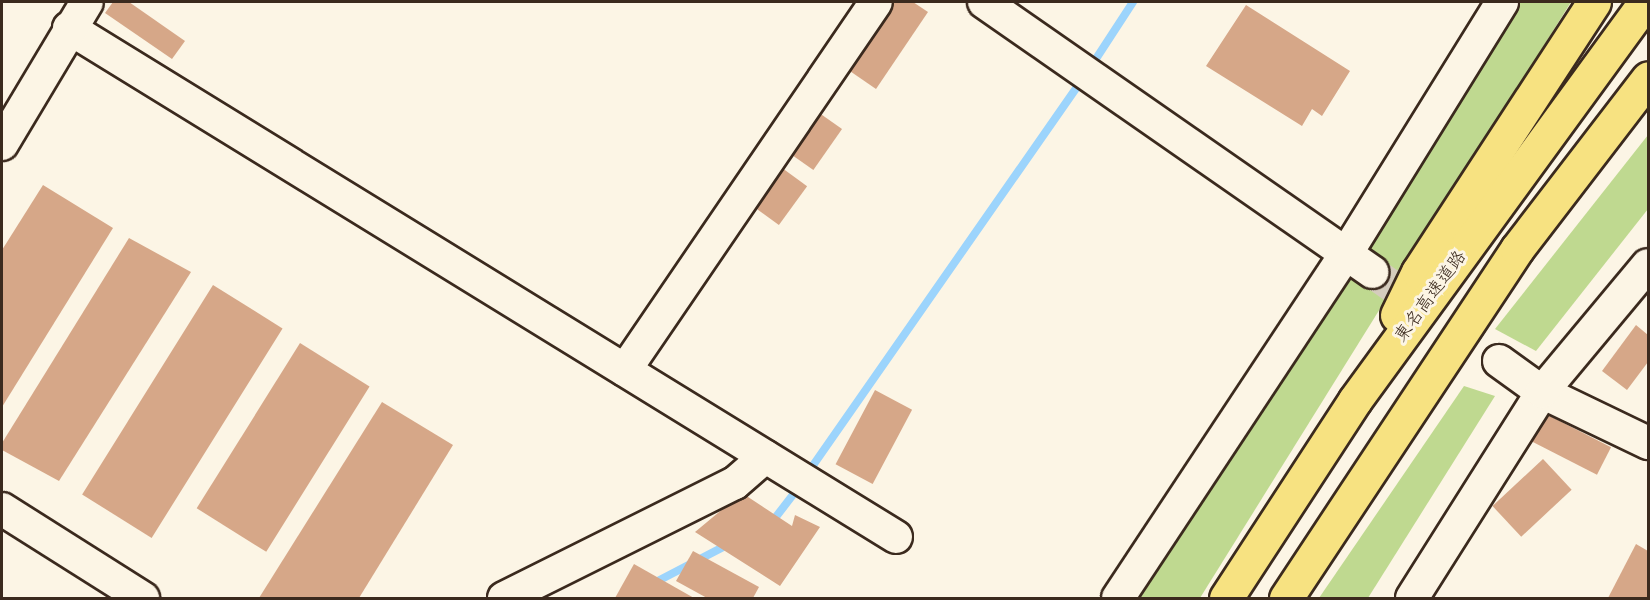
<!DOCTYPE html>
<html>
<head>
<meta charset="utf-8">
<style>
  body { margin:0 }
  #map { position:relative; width:1650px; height:600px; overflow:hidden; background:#fcf5e5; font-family:Delius,"Klee One",sans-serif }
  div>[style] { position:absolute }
  .green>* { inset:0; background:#bfd990 }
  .stream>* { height:8px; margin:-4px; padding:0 4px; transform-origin:4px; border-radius:4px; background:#9cd4fc }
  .building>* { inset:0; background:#d6a788; transform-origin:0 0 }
  .street-tunnel>* { height:32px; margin-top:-16px; transform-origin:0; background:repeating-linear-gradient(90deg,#d5ccbd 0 32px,transparent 0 48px) }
  .roads { filter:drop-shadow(2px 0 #3b2a1e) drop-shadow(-2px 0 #3b2a1e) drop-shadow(0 2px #3b2a1e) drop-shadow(0 -2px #3b2a1e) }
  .street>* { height:32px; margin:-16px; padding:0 16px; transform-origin:16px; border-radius:16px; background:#fcf5e5 }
  .highway>* { height:33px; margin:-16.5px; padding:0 16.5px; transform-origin:16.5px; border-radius:16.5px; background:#f7e281 }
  span { translate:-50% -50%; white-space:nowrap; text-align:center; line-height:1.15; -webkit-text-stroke:6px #fcf5e5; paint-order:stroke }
  .street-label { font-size:18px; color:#3b2a1e }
  .frame { position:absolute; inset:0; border:3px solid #3b2a1e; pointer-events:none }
</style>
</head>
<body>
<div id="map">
  <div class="green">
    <div style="clip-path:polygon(1517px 2px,1571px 2px,1200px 598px,1129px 598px)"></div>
    <div style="clip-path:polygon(1648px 135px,1648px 209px,1536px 351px,1495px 329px)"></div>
    <div style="clip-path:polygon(1464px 386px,1495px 396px,1368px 598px,1319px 598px)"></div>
  </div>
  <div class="stream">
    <div style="left:1090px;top:68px;width:79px;rotate:-56.9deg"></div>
    <div style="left:807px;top:474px;width:483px;rotate:-55.1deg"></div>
    <div style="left:772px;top:522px;width:44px;rotate:-52.4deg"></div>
    <div style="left:652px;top:584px;width:87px;rotate:-27.5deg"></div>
  </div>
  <div class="building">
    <div style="clip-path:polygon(113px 2px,129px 2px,185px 41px,172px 59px,105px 13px)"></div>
    <div style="clip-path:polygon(888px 2px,913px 2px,928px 12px,876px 89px,844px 67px)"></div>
    <div style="clip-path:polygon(1246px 5px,1350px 71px,1322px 116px,1312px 109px,1302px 126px,1206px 66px)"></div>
    <div style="left:815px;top:110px;width:33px;height:50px;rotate:35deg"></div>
    <div style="left:778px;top:165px;width:36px;height:48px;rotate:36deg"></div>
    <div style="clip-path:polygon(43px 185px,113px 228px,2px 407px,2px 250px)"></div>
    <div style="clip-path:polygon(129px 238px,191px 272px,59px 481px,2px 450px,2px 443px)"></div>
    <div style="left:213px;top:285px;width:82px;height:247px;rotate:32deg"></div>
    <div style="clip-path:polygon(1636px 325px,1648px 335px,1648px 362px,1627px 390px,1602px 371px)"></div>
    <div style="left:300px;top:343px;width:82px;height:195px;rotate:32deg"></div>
    <div style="left:875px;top:390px;width:42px;height:84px;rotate:28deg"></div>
    <div style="clip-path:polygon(382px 402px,453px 445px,359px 598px,259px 598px)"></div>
    <div style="left:1546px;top:414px;width:73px;height:31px;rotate:27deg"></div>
    <div style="left:1543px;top:459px;width:42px;height:69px;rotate:47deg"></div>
    <div style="clip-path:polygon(742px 493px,792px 526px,795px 515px,820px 527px,780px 586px,695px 532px)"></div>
    <div style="clip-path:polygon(1636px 544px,1648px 551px,1648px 598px,1608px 598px)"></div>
    <div style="clip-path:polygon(693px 551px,759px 587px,753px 598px,707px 598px,676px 581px)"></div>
    <div style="clip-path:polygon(634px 564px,694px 598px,615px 598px)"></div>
  </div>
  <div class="street-tunnel">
    <div style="left:1372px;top:272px;width:155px;rotate:35deg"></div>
  </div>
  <div class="roads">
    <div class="street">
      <div style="left:984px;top:2px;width:473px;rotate:34.8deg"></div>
      <div style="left:69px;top:28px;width:971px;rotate:31.61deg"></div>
      <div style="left:2px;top:144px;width:165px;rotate:-59.1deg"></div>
      <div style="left:1499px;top:361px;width:53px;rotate:35.8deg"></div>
      <div style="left:1542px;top:392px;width:118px;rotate:25.7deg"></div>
      <div style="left:625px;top:370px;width:445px;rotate:-55.7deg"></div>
      <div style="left:2px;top:509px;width:167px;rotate:32.3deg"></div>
      <div style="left:504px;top:598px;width:258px;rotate:-26.5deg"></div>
      <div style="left:735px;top:483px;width:40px;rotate:-41deg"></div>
      <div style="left:1118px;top:598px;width:413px;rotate:-56.5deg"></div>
      <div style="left:1346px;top:254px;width:296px;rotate:-58.2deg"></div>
      <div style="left:1412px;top:598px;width:244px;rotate:-57.7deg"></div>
      <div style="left:1542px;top:392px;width:165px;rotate:-50.2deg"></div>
    </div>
    <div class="highway">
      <div style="left:1397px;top:315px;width:48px;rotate:-64deg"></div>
      <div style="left:1418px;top:272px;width:322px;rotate:-56.9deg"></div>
      <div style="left:1226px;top:598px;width:236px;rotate:-56.9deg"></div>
      <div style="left:1355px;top:400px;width:492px;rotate:-53.9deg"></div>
      <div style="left:1286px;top:598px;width:419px;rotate:-56.5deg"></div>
      <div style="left:1517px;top:249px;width:215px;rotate:-52.5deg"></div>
    </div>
  </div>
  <div class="street-label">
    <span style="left:1430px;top:296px;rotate:-54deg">東名高速道路</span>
  </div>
  <div class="frame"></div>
</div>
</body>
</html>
